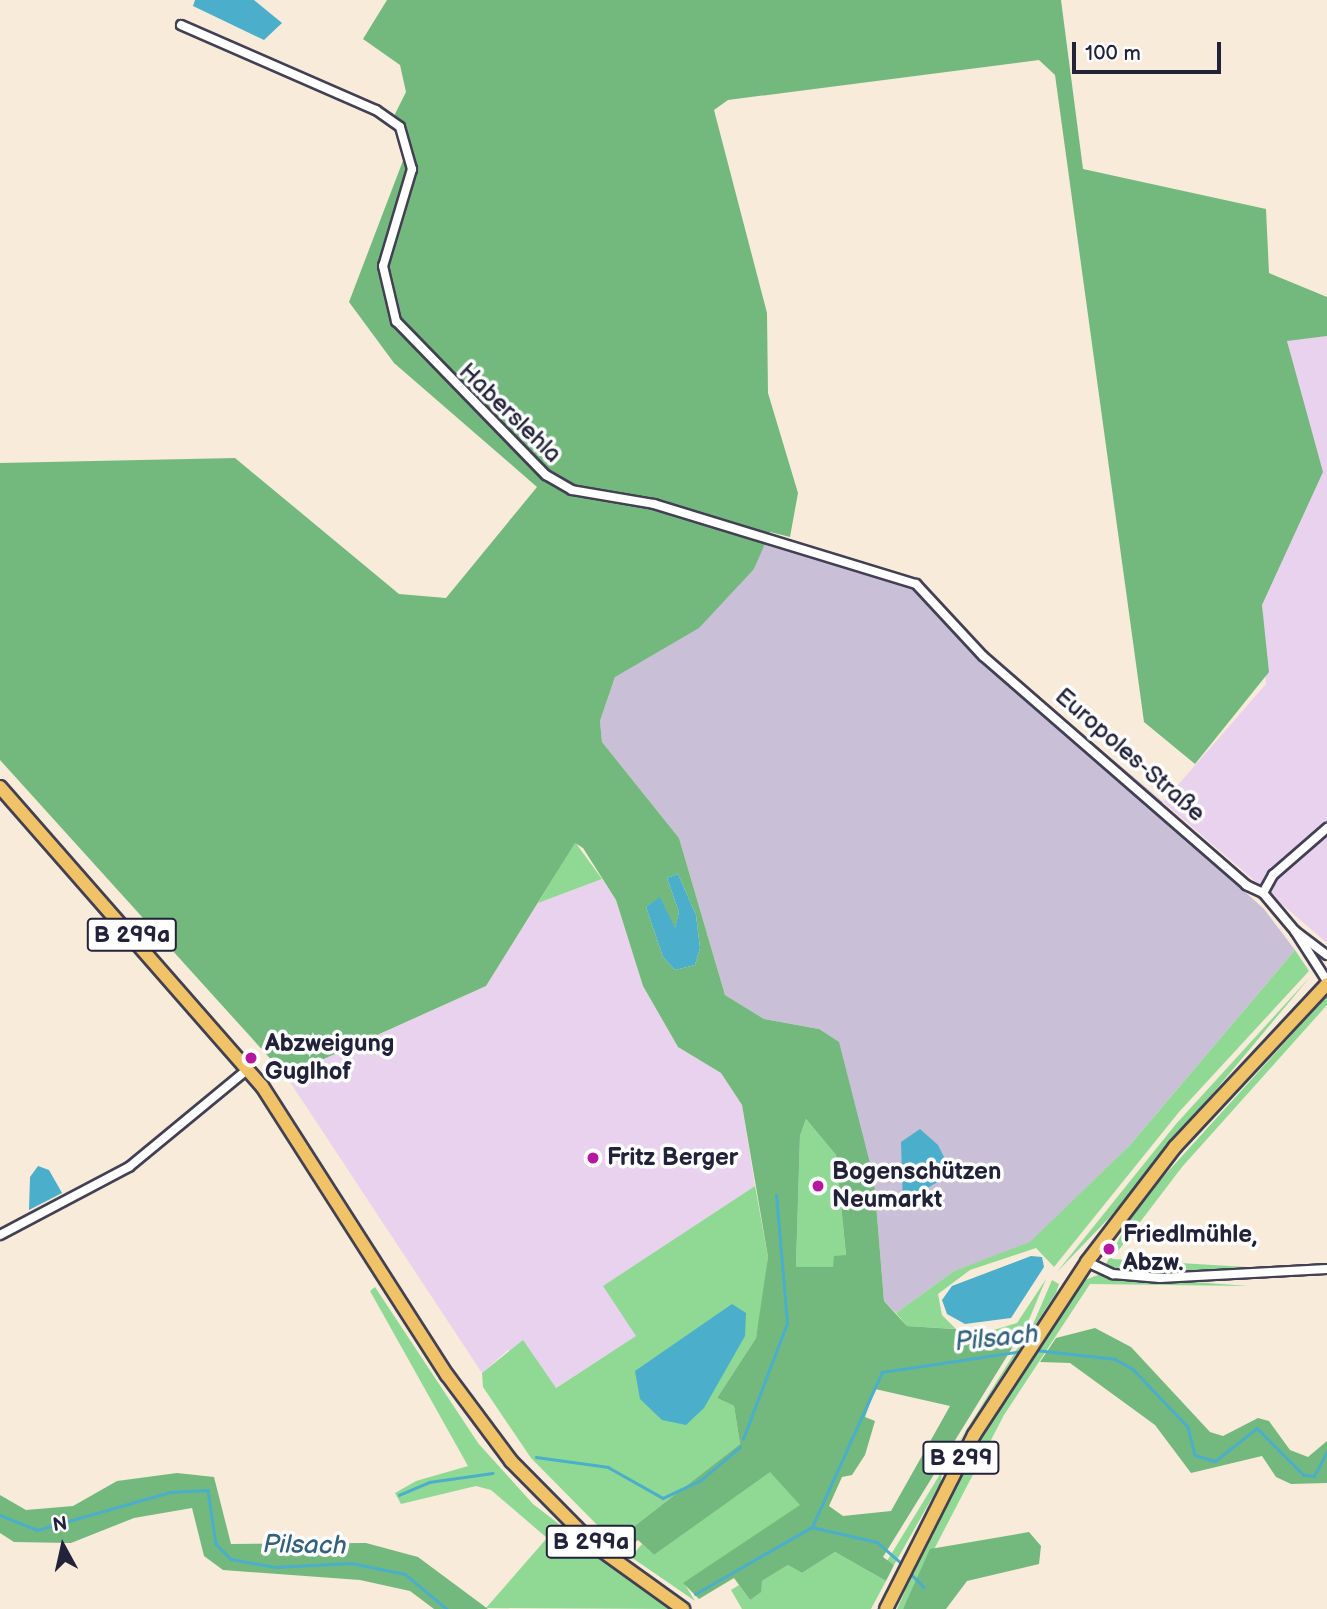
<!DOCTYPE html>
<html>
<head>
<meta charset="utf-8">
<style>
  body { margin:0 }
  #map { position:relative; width:1327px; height:1609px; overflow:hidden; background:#f8ebd9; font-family:"Balsamiq Sans",sans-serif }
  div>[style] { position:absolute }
  .built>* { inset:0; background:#e9d2ed }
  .industrial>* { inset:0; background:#c9bfd7 }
  .green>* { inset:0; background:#8fd995 }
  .forest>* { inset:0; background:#73b97e }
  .water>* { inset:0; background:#4baeca }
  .stream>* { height:2.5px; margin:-1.25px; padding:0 1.25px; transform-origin:1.25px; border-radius:1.25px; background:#4baeca }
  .roads { filter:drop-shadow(2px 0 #424053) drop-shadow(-2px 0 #424053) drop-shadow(0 2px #424053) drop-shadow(0 -2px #424053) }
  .minor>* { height:8px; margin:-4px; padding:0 4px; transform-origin:4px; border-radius:4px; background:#fff }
  .primary>* { height:12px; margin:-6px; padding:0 6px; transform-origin:6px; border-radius:6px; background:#f1c369 }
  .dots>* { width:19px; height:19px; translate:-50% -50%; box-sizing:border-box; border:4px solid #fff; border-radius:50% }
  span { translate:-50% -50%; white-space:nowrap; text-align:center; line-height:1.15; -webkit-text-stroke:7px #fff; paint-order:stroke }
  .shield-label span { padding:2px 5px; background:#fff; border:2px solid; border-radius:5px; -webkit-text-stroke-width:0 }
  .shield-label { font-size:23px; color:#22223b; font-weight:700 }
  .street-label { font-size:24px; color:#22223b }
  .poi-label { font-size:24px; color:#22223b; font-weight:700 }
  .left { translate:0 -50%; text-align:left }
  .water-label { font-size:26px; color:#34617b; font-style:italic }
  .north { position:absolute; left:28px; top:1511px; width:70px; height:70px; -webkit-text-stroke:5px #fff; paint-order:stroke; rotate:352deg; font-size:19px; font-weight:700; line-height:28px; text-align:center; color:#22223b }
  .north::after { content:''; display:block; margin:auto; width:24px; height:32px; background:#22223b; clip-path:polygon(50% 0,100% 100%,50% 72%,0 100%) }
  .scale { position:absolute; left:1072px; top:42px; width:149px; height:32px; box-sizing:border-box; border:4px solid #22223b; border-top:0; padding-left:9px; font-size:21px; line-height:24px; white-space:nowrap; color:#22223b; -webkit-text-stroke:5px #fff; paint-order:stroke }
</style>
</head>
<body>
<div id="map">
  <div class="built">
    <div style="clip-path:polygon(1327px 336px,1327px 943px,1163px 802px,1266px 684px,1262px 605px,1300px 402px,1287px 340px)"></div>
    <div style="clip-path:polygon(602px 879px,616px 900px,643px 986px,678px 1047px,721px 1073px,742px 1105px,755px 1186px,604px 1286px,637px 1336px,555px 1388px,508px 1350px,482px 1373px,286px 1076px,486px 986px,538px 903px)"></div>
  </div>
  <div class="industrial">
    <div style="clip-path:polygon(765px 542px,909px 586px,978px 658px,1050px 718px,1057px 712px,1163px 802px,1156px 811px,1264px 909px,1295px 950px,1130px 1145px,1030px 1243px,954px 1271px,896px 1313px,884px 1301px,874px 1179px,819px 1029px,764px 1019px,725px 995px,679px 838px,602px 742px,600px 721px,615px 677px,754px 569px)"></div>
  </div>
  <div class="green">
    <div style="clip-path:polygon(575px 842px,602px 879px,538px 903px)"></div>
    <div style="clip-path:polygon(1295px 950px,1309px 971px,1179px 1112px,1054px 1267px,1036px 1248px,970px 1270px,938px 1294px,942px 1315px,956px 1329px,907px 1326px,896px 1313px,954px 1271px,1030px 1242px,1130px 1145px)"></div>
    <div style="clip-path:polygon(1310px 977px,1109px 1218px,1057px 1272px,1176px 1124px)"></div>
    <div style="clip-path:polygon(1327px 996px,1327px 1005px,1182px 1167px,1112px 1259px,1247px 1267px,1247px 1272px,1135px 1273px,1105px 1266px,1135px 1208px)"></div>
    <div style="clip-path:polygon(806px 1119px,836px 1155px,846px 1255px,834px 1267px,796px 1267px,800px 1136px)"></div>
    <div style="clip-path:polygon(755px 1186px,768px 1257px,764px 1293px,756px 1338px,717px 1398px,734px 1406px,740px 1444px,614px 1542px,531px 1458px,483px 1387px,482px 1373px,523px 1340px,556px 1388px,636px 1336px,603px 1286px)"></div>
    <div style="clip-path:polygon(1098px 1275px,1248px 1286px,1090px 1284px,1004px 1415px,903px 1609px,897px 1609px,939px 1514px,1013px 1384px,1082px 1281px)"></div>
    <div style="clip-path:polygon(1046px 1279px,1028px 1322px,1012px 1348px,1001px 1332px,990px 1331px,1017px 1323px)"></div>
    <div style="clip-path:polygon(1052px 1280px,1059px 1284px,1056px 1293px,947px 1461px,1034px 1322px)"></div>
    <div style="clip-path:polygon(375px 1287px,478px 1443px,533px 1504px,669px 1609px,486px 1608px,547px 1538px,491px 1490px,476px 1486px,401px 1504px,395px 1493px,416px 1481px,468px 1466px,370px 1291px)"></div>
    <div style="clip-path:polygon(770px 1471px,801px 1505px,684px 1583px,695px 1601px,631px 1557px,642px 1544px,654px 1555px)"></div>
    <div style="clip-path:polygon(942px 1471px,941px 1482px,894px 1565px,887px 1561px)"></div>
    <div style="clip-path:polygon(835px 1552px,886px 1581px,871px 1609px,742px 1609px,731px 1590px,739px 1585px,750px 1600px,762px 1581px,788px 1565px,802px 1573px)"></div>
  </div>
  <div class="forest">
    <div style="clip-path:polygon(evenodd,387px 0,1061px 0,1083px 169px,1266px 209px,1269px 273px,1327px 297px,1327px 336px,1287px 341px,1323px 472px,1262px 605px,1269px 672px,1195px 764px,1144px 722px,1055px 75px,1039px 60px,728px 100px,714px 110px,767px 313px,768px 393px,798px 493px,790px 537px,770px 532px,754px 569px,699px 628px,615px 677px,600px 721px,602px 742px,679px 838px,725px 995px,764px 1019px,819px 1029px,839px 1042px,874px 1179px,884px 1301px,907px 1326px,1001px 1332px,1012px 1348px,883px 1557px,894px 1565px,886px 1581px,835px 1552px,802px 1573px,788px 1565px,762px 1581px,761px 1592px,750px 1600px,734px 1578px,699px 1599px,683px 1583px,800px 1505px,770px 1472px,654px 1555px,638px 1540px,625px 1551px,614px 1542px,740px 1444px,734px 1406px,717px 1398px,756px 1338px,768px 1257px,742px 1105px,721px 1073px,678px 1047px,643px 986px,616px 900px,583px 848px,575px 843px,486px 986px,286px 1076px,0 760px,0 463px,235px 458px,399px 594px,446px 598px,537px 487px,394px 363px,349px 302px,404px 158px,395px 114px,406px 92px,400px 65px,363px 39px,387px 0,678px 874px,696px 915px,700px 948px,695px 965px,675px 970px,663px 957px,646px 907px,660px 898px,675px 929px,679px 912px,667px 878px,678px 874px,387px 0,806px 1119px,836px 1155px,846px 1255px,834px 1256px,833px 1267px,796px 1267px,800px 1136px,806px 1119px,387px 0,875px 1389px,950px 1406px,891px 1511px,843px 1516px,829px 1506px,842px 1477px,852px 1475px,865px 1455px,875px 1421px,865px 1417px,875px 1389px)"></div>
    <div style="clip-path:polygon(1095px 1328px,1131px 1347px,1210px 1432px,1223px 1436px,1258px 1418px,1269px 1421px,1290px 1450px,1308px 1457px,1327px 1441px,1327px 1483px,1291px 1484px,1276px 1477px,1262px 1456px,1191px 1473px,1155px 1425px,1070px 1363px,1040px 1362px,1056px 1338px)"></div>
    <div style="clip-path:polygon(177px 1473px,214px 1477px,231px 1544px,366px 1543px,418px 1557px,488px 1609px,434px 1609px,410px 1591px,360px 1580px,223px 1570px,204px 1556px,192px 1508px,134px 1518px,71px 1543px,14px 1542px,0 1533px,0 1495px,26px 1510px,73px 1506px,117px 1481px)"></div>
    <div style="clip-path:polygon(1029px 1532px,1041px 1546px,1039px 1564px,967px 1581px,946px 1609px,903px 1609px,930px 1549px)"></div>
  </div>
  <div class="water">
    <div style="clip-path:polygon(195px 0,254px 0,282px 23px,264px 40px,193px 6px)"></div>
    <div style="clip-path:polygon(678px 874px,696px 915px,700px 948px,695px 965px,675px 970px,663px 957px,646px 907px,660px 897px,675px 928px,679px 912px,667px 878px)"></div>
    <div style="clip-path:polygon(920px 1129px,938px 1145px,952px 1173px,903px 1203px,901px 1142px)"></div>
    <div style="clip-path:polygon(38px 1166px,49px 1170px,62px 1193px,29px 1210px,30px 1177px)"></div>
    <div style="clip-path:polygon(1031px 1256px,1042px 1257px,1044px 1267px,1011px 1318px,965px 1324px,947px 1314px,942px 1300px,952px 1286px)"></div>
    <div style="clip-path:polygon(732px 1304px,746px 1313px,745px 1336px,704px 1408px,686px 1425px,662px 1420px,640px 1399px,635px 1371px)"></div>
  </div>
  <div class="stream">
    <div style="left:1036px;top:1350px;width:80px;rotate:6.5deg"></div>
    <div style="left:1115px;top:1359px;width:21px;rotate:29deg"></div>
    <div style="left:1133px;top:1369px;width:80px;rotate:46.5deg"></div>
    <div style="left:1188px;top:1427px;width:29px;rotate:76deg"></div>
    <div style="left:1195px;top:1455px;width:21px;rotate:17deg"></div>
    <div style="left:1215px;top:1461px;width:53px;rotate:-38.2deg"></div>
    <div style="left:1257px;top:1428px;width:66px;rotate:45deg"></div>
    <div style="left:1304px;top:1475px;width:10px;rotate:6deg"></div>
    <div style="left:1314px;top:1476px;width:27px;rotate:-62deg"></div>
    <div style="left:743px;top:1439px;width:124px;rotate:-69.2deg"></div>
    <div style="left:787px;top:1323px;width:128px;rotate:-94.9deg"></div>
    <div style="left:536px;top:1457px;width:73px;rotate:7.9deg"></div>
    <div style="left:608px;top:1467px;width:63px;rotate:29.4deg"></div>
    <div style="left:663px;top:1498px;width:42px;rotate:-25.3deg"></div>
    <div style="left:701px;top:1480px;width:51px;rotate:-40.2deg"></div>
    <div style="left:399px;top:1495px;width:33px;rotate:-23deg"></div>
    <div style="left:429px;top:1482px;width:64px;rotate:-8.1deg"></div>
    <div style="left:0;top:1515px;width:40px;rotate:22deg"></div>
    <div style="left:37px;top:1530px;width:138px;rotate:-15.9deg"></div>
    <div style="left:170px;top:1492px;width:38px;rotate:-3deg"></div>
    <div style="left:208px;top:1490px;width:55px;rotate:81.6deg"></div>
    <div style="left:216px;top:1544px;width:21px;rotate:45deg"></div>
    <div style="left:231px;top:1559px;width:45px;rotate:10.3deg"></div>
    <div style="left:275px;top:1567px;width:76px;rotate:-3deg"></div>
    <div style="left:351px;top:1563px;width:55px;rotate:11.5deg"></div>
    <div style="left:405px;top:1574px;width:55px;rotate:39.8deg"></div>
    <div style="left:812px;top:1527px;width:67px;rotate:13deg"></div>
    <div style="left:877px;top:1542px;width:33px;rotate:41deg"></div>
    <div style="left:909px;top:1572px;width:21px;rotate:45deg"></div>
    <div style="left:695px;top:1594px;width:135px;rotate:-29.8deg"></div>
    <div style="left:812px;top:1527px;width:170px;rotate:-65.7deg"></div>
    <div style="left:882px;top:1372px;width:142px;rotate:-8.5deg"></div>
  </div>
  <div class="roads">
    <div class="minor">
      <div style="left:181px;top:25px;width:213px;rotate:23.6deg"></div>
      <div style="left:376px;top:110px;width:29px;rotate:35deg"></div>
      <div style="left:400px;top:127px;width:44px;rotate:74.1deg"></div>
      <div style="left:412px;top:169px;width:101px;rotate:106.6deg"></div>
      <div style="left:383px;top:266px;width:57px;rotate:76.7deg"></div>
      <div style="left:396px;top:321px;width:215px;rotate:45.8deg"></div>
      <div style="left:546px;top:475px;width:30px;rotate:30deg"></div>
      <div style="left:572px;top:490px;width:83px;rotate:9.7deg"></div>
      <div style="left:654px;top:504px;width:274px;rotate:17deg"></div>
      <div style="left:916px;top:584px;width:98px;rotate:47.1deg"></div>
      <div style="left:983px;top:656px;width:349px;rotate:41deg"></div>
      <div style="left:1246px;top:885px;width:19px;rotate:25deg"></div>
      <div style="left:1263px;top:893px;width:50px;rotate:49.9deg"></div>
      <div style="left:1295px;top:931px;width:40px;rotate:37deg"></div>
      <div style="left:1263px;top:893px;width:21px;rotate:-61deg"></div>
      <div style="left:1273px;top:875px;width:72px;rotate:-41deg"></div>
      <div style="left:1295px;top:931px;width:59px;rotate:57.4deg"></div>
      <div style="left:0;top:1235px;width:146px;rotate:-27.8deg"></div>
      <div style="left:129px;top:1167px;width:154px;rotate:-39.5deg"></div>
      <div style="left:1087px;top:1262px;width:29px;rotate:25deg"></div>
      <div style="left:1113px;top:1274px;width:47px;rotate:4.9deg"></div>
      <div style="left:1160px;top:1278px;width:167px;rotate:-3.1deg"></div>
    </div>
    <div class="primary">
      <div style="left:0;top:787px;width:398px;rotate:48.8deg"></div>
      <div style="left:262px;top:1086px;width:343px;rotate:57.4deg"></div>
      <div style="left:447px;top:1375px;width:107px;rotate:53.3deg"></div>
      <div style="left:511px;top:1461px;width:118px;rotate:45.3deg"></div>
      <div style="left:594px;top:1545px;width:110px;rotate:35.7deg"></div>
      <div style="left:886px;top:1609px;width:195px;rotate:-63.2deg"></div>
      <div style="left:974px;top:1435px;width:207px;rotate:-56.8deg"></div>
      <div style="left:1087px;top:1262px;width:145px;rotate:-52.6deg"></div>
      <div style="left:1175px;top:1147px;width:223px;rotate:-47deg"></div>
    </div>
  </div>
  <div class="dots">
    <div style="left:251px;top:1058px;background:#b5179e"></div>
    <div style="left:593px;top:1158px;background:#b5179e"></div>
    <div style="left:818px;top:1186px;background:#b5179e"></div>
    <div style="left:1109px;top:1249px;background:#b5179e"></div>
  </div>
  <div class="shield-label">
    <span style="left:132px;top:935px">B 299a</span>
    <span style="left:961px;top:1458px">B 299</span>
    <span style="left:591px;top:1542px">B 299a</span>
  </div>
  <div class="street-label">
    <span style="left:510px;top:413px;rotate:44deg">Haberslehla</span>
    <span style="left:1130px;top:755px;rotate:41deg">Europoles-Straße</span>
  </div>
  <div class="poi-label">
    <span class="left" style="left:265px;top:1058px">Abzweigung<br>Guglhof</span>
    <span class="left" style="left:607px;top:1158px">Fritz Berger</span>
    <span class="left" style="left:832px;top:1186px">Bogenschützen<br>Neumarkt</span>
    <span class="left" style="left:1123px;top:1249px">Friedlmühle,<br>Abzw.</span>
  </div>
  <div class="water-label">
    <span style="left:997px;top:1339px;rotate:-6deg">Pilsach</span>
    <span style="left:305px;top:1546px;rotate:1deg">Pilsach</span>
  </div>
  <div class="north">N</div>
  <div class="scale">100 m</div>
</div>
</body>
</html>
